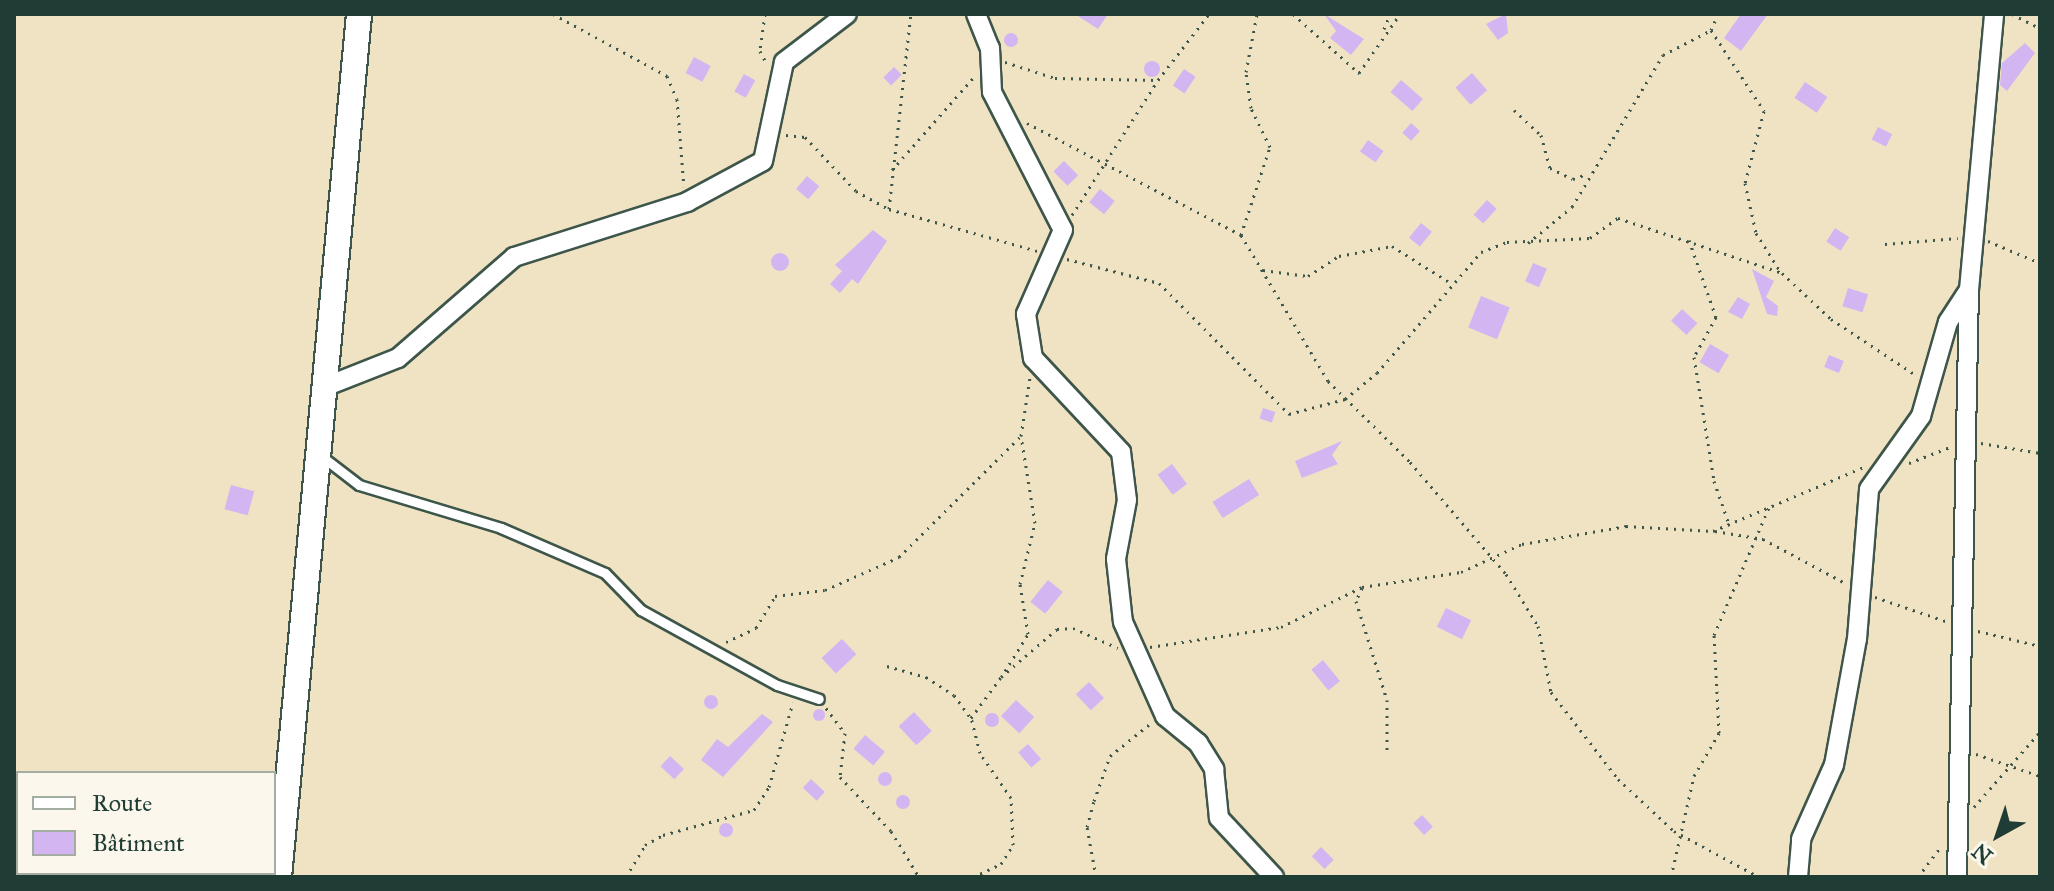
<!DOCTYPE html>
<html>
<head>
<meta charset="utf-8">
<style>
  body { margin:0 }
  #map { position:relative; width:2054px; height:891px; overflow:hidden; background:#f0e3c4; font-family:"IM FELL Great Primer",serif }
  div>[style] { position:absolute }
  .building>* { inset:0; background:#d3b5f2; transform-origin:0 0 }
  .round { border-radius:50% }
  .path>* { height:3px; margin-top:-1.5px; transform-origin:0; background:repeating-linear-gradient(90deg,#3e564a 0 2px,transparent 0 8px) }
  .roads { filter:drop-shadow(2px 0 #3e564a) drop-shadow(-2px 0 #3e564a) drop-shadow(0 2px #3e564a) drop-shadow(0 -2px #3e564a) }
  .service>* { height:9px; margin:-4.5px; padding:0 4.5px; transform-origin:4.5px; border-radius:4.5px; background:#fff }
  .minor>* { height:18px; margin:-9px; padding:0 9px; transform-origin:9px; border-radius:9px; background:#fff }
  .secondary>* { height:24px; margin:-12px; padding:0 12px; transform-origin:12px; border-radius:12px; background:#fff }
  span { translate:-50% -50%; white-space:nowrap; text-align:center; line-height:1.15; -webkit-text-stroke:7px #fbf7ec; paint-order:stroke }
  .frame { position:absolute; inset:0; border:16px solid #1f3d34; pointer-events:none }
  .legend { position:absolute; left:16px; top:771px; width:260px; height:104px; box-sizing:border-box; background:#fbf7ec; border:2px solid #a3ada2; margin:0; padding:10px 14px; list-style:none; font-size:24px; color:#1f3d34 }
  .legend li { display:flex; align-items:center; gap:16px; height:40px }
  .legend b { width:40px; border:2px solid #a3ada2 }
  .north { position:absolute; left:1958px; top:795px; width:80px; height:80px; -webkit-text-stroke:6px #fbf7ec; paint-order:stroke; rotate:220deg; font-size:22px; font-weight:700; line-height:32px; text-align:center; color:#1f3d34 }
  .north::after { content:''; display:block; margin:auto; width:28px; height:36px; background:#1f3d34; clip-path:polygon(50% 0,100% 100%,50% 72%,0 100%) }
</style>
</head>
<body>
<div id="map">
  <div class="building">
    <div style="clip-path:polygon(1075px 14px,1108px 14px,1098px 29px)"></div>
    <div style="clip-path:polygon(1324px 14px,1364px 39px,1351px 55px,1330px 38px,1336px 31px)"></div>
    <div style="clip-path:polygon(1506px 14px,1508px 33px,1498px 40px,1486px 24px)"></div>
    <div style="clip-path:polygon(1741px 14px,1768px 14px,1741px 51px,1724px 38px)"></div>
    <div class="round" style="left:1004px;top:33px;width:14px;height:14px"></div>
    <div style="clip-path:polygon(2025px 43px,2035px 53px,2007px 91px,2000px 85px,2002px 63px)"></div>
    <div style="left:694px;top:57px;width:19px;height:18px;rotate:28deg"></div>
    <div class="round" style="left:1144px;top:61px;width:16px;height:16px"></div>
    <div style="left:894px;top:67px;width:11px;height:15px;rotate:45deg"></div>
    <div style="left:1184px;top:69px;width:14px;height:20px;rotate:34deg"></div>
    <div style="left:1472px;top:73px;width:23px;height:22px;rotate:49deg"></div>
    <div style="left:744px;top:74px;width:13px;height:20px;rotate:29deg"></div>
    <div style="left:1401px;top:80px;width:29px;height:16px;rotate:41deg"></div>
    <div style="left:1805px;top:82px;width:27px;height:19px;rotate:34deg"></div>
    <div style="left:1411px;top:123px;width:12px;height:13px;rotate:42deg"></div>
    <div style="left:1878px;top:127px;width:16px;height:14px;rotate:27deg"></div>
    <div style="left:1368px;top:140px;width:19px;height:14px;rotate:35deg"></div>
    <div style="left:1064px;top:161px;width:20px;height:15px;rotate:45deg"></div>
    <div style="left:807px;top:176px;width:16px;height:17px;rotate:40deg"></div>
    <div style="left:1100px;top:189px;width:19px;height:17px;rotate:39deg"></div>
    <div style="left:1487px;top:200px;width:13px;height:20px;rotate:42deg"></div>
    <div style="left:1421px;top:223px;width:14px;height:19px;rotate:39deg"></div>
    <div style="left:1835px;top:228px;width:17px;height:16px;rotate:33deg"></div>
    <div style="clip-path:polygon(873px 230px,887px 241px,858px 284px,852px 279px,840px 293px,830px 284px,842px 271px,835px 265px)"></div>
    <div class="round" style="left:771px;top:253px;width:18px;height:18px"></div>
    <div style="left:1533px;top:263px;width:15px;height:20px;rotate:23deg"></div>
    <div style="clip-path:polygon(1752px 269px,1774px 281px,1766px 297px,1778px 306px,1777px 316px,1767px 314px)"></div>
    <div style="left:1848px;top:288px;width:21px;height:19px;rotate:17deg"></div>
    <div style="left:1481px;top:296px;width:31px;height:34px;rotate:22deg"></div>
    <div style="clip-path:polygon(1738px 297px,1750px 304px,1742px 319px,1728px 312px)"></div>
    <div style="left:1682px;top:309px;width:21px;height:16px;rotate:43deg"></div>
    <div style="left:1710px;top:344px;width:22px;height:21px;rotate:30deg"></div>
    <div style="left:1829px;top:355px;width:16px;height:13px;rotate:22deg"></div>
    <div style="left:1263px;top:408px;width:13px;height:11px;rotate:18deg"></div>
    <div style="clip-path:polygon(1342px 441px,1332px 455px,1338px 464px,1302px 478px,1295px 461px)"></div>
    <div style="left:1172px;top:464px;width:25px;height:18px;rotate:53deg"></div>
    <div style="left:1249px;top:479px;width:19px;height:43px;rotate:58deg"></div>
    <div style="left:231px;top:485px;width:24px;height:25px;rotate:15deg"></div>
    <div style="left:1048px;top:580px;width:19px;height:28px;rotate:39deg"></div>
    <div style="left:1446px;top:608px;width:28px;height:21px;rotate:26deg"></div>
    <div style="left:842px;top:639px;width:21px;height:28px;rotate:47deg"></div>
    <div style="left:1323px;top:660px;width:27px;height:15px;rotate:51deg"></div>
    <div style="left:1089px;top:682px;width:22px;height:18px;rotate:47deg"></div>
    <div class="round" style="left:704px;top:695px;width:14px;height:14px"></div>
    <div style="left:1016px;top:700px;width:25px;height:22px;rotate:43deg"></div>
    <div class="round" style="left:813px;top:709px;width:12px;height:12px"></div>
    <div style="left:914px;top:712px;width:26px;height:21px;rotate:47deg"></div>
    <div class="round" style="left:985px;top:713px;width:14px;height:14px"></div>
    <div style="clip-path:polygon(762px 714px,773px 722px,723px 777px,701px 760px,717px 739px,728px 747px)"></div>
    <div style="left:865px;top:735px;width:26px;height:18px;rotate:40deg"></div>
    <div style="left:1028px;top:744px;width:20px;height:13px;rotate:49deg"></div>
    <div style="left:670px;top:756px;width:19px;height:14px;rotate:43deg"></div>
    <div class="round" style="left:878px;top:772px;width:14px;height:14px"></div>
    <div style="left:811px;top:779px;width:19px;height:12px;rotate:43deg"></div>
    <div class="round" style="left:896px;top:795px;width:14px;height:14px"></div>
    <div style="left:1422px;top:815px;width:16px;height:12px;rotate:47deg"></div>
    <div class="round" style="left:719px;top:823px;width:14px;height:14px"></div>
    <div style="left:1321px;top:847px;width:18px;height:13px;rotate:45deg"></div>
  </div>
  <div class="path">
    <div style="left:553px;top:14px;width:130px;rotate:28.5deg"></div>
    <div style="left:667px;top:76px;width:25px;rotate:67deg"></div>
    <div style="left:677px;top:99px;width:88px;rotate:85.5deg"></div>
    <div style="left:765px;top:14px;width:37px;rotate:98deg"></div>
    <div style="left:760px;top:51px;width:15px;rotate:62deg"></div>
    <div style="left:1293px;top:14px;width:89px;rotate:41.8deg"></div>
    <div style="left:1359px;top:73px;width:72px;rotate:-55.2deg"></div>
    <div style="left:2012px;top:14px;width:31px;rotate:27deg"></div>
    <div style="left:1384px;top:29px;width:16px;rotate:-68deg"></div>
    <div style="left:1711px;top:30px;width:97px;rotate:56.8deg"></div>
    <div style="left:1764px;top:111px;width:74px;rotate:104.8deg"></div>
    <div style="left:1745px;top:183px;width:51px;rotate:77.6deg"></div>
    <div style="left:1756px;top:233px;width:45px;rotate:57.7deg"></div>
    <div style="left:1005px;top:62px;width:52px;rotate:17.7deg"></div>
    <div style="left:1055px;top:78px;width:103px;rotate:1.1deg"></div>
    <div style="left:1158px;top:80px;width:83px;rotate:-52.3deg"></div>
    <div style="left:1514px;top:110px;width:37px;rotate:43deg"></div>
    <div style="left:1541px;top:135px;width:34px;rotate:75deg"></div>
    <div style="left:1550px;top:168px;width:25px;rotate:26deg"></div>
    <div style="left:1573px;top:179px;width:15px;rotate:-20deg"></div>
    <div style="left:1027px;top:123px;width:242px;rotate:27.6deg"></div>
    <div style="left:1241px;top:235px;width:170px;rotate:59.2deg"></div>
    <div style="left:1328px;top:381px;width:115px;rotate:44.6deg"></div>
    <div style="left:1410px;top:462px;width:148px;rotate:49.4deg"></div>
    <div style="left:1506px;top:574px;width:61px;rotate:58.4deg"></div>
    <div style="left:1538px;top:626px;width:67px;rotate:78.9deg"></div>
    <div style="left:1551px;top:692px;width:110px;rotate:52.4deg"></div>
    <div style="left:1618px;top:779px;width:76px;rotate:42.9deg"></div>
    <div style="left:1674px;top:831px;width:97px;rotate:28.4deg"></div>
    <div style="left:786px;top:135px;width:19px;rotate:6deg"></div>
    <div style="left:805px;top:137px;width:74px;rotate:46.6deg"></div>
    <div style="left:856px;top:191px;width:38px;rotate:29deg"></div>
    <div style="left:889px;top:209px;width:154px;rotate:15.8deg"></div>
    <div style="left:892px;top:170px;width:125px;rotate:-48.6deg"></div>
    <div style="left:889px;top:209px;width:196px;rotate:-83.6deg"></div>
    <div style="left:1072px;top:215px;width:160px;rotate:-57.5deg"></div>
    <div style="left:1241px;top:235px;width:93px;rotate:-71.8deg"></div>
    <div style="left:1270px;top:147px;width:43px;rotate:-116deg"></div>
    <div style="left:1251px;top:108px;width:36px;rotate:-98deg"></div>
    <div style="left:1246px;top:72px;width:59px;rotate:-79.3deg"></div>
    <div style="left:1689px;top:240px;width:82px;rotate:70.7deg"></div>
    <div style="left:1716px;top:317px;width:46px;rotate:118.8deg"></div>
    <div style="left:1694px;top:357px;width:126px;rotate:80.8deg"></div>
    <div style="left:1714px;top:481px;width:46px;rotate:70.8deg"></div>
    <div style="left:1988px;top:241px;width:56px;rotate:22.9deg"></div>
    <div style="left:1528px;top:243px;width:57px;rotate:-39.3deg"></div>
    <div style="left:1572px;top:207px;width:177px;rotate:-59.1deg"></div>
    <div style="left:1663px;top:55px;width:54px;rotate:-27.5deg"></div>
    <div style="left:1711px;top:30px;width:17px;rotate:-66deg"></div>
    <div style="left:1885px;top:244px;width:73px;rotate:-4.7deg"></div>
    <div style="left:1067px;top:259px;width:95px;rotate:14.6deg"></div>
    <div style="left:1159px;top:283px;width:185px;rotate:45.2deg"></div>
    <div style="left:1289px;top:414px;width:58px;rotate:-15deg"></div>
    <div style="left:1345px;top:399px;width:41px;rotate:-39.1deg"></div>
    <div style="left:1377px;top:373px;width:160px;rotate:-49.3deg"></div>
    <div style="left:1481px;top:252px;width:28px;rotate:-21deg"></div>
    <div style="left:1507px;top:242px;width:83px;rotate:-2.8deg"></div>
    <div style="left:1590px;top:238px;width:34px;rotate:-36deg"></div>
    <div style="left:1618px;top:218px;width:173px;rotate:18.5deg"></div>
    <div style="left:1782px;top:273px;width:67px;rotate:43.2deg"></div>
    <div style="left:1831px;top:319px;width:103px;rotate:33.5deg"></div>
    <div style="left:1263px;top:270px;width:45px;rotate:7.6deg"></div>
    <div style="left:1308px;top:276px;width:37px;rotate:-33deg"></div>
    <div style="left:1339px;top:256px;width:54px;rotate:-10.7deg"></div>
    <div style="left:1392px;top:246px;width:67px;rotate:32.3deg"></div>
    <div style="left:1981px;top:443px;width:60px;rotate:9.6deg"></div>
    <div style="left:1909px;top:463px;width:44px;rotate:-21.3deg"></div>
    <div style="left:1715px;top:531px;width:49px;rotate:9.5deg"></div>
    <div style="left:1763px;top:539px;width:95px;rotate:28.2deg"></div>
    <div style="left:1362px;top:588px;width:14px;rotate:115deg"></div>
    <div style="left:1356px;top:601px;width:104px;rotate:72.6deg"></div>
    <div style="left:1387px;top:700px;width:54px;rotate:90deg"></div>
    <div style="left:1875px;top:597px;width:77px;rotate:18.9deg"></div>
    <div style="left:1978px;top:631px;width:64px;rotate:13.6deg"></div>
    <div style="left:726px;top:642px;width:33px;rotate:-25deg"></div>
    <div style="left:756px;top:628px;width:37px;rotate:-59deg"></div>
    <div style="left:775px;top:596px;width:50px;rotate:-6.8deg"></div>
    <div style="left:825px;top:590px;width:81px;rotate:-24deg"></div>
    <div style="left:899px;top:557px;width:172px;rotate:-44.8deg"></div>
    <div style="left:1150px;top:647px;width:133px;rotate:-8.7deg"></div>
    <div style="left:1281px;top:627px;width:90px;rotate:-26.3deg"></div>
    <div style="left:1362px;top:587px;width:100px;rotate:-8.6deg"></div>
    <div style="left:1461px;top:572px;width:67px;rotate:-24.7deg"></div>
    <div style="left:1522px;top:544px;width:106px;rotate:-9.8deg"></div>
    <div style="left:1626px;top:526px;width:87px;rotate:3.3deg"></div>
    <div style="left:1713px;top:531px;width:164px;rotate:-23deg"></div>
    <div style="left:887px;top:666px;width:41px;rotate:15.8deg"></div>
    <div style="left:926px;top:677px;width:33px;rotate:33deg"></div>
    <div style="left:954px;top:695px;width:29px;rotate:54deg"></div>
    <div style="left:1005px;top:671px;width:44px;rotate:-58.1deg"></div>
    <div style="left:1028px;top:634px;width:51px;rotate:-99.1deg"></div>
    <div style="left:1020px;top:584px;width:63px;rotate:-76.2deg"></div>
    <div style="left:1035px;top:523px;width:88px;rotate:-99.1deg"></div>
    <div style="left:1021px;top:436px;width:60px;rotate:-81.3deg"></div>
    <div style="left:1001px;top:677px;width:74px;rotate:-40.6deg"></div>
    <div style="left:1057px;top:629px;width:16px;rotate:-4deg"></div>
    <div style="left:1073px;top:628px;width:49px;rotate:24deg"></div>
    <div style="left:826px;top:708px;width:31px;rotate:53deg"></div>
    <div style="left:845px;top:733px;width:44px;rotate:96.5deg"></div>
    <div style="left:840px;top:777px;width:74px;rotate:46.6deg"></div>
    <div style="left:891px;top:831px;width:54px;rotate:58.7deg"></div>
    <div style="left:1976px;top:754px;width:68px;rotate:19deg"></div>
    <div style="left:1974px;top:807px;width:100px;rotate:-48.7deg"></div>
    <div style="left:626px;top:877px;width:37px;rotate:-59deg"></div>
    <div style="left:645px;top:845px;width:21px;rotate:-29deg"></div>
    <div style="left:663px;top:835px;width:94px;rotate:-15.4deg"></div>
    <div style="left:754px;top:810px;width:27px;rotate:-57deg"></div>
    <div style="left:769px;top:787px;width:88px;rotate:-74.2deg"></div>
    <div style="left:973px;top:877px;width:31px;rotate:-25deg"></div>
    <div style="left:1001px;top:864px;width:22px;rotate:-58deg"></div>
    <div style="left:1013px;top:845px;width:47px;rotate:-92.4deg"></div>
    <div style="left:1011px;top:798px;width:55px;rotate:-124.6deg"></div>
    <div style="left:980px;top:753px;width:36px;rotate:-104deg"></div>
    <div style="left:971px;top:718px;width:51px;rotate:-53.8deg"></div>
    <div style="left:1096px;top:877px;width:51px;rotate:-100.2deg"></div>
    <div style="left:1087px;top:827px;width:27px;rotate:-75deg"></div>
    <div style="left:1094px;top:801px;width:48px;rotate:-70.4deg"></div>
    <div style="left:1110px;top:756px;width:53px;rotate:-38.8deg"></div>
    <div style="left:1671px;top:877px;width:104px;rotate:-77.2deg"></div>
    <div style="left:1694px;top:776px;width:50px;rotate:-59.8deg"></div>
    <div style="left:1719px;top:733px;width:98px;rotate:-92.9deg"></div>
    <div style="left:1714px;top:635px;width:142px;rotate:-66.7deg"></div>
    <div style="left:1918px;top:877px;width:38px;rotate:-53deg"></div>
  </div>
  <div class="roads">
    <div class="service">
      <div style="left:320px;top:455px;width:49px;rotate:37.6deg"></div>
      <div style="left:359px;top:485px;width:148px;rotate:16.8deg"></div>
      <div style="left:501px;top:528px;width:113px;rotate:23.4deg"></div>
      <div style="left:605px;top:573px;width:52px;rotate:45.8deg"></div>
      <div style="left:641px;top:610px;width:155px;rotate:28.9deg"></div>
      <div style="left:777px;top:685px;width:44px;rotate:18.4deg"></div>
    </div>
    <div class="minor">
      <div style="left:976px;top:14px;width:37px;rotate:68deg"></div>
      <div style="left:990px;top:48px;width:44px;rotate:87.4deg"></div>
      <div style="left:992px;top:92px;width:155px;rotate:62.8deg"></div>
      <div style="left:1063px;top:230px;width:92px;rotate:113.8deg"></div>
      <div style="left:1026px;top:314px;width:45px;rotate:81deg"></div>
      <div style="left:1033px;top:358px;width:129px;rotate:46.9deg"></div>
      <div style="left:1121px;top:452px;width:48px;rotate:82.9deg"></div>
      <div style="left:1127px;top:500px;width:60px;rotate:100.6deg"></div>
      <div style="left:1116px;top:559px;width:63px;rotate:83.7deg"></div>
      <div style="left:1123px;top:622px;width:103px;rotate:65.9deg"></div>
      <div style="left:1165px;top:716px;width:43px;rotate:39.3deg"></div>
      <div style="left:1198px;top:743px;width:31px;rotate:58deg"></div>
      <div style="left:1214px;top:769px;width:49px;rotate:84.2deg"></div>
      <div style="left:1219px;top:818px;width:81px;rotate:47deg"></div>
      <div style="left:327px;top:386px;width:76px;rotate:-21.5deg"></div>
      <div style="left:398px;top:358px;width:154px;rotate:-41deg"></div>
      <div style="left:514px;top:257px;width:182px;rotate:-17.6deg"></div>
      <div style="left:687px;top:202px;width:86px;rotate:-28.3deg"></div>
      <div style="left:763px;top:161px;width:101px;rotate:-78deg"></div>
      <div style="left:784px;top:62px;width:79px;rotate:-37.3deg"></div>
      <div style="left:1798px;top:877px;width:38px;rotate:-85deg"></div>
      <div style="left:1801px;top:839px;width:81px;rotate:-66deg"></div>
      <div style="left:1834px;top:765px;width:128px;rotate:-79.7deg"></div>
      <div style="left:1857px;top:639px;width:150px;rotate:-85.4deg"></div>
      <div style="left:1869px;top:489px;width:90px;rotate:-54.5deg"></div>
      <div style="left:1921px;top:416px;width:98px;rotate:-74deg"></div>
      <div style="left:1948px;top:322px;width:38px;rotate:-57deg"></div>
      <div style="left:1957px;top:877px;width:587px;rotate:-88.83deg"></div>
      <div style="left:1969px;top:290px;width:277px;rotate:-84.8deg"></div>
    </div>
    <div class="secondary">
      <div style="left:279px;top:877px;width:867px;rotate:-84.7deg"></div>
    </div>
  </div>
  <div class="frame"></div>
  <ul class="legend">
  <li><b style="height:10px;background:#fff"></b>Route</li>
  <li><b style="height:22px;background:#d3b5f2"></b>Bâtiment</li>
  </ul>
  <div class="north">N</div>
</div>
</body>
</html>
